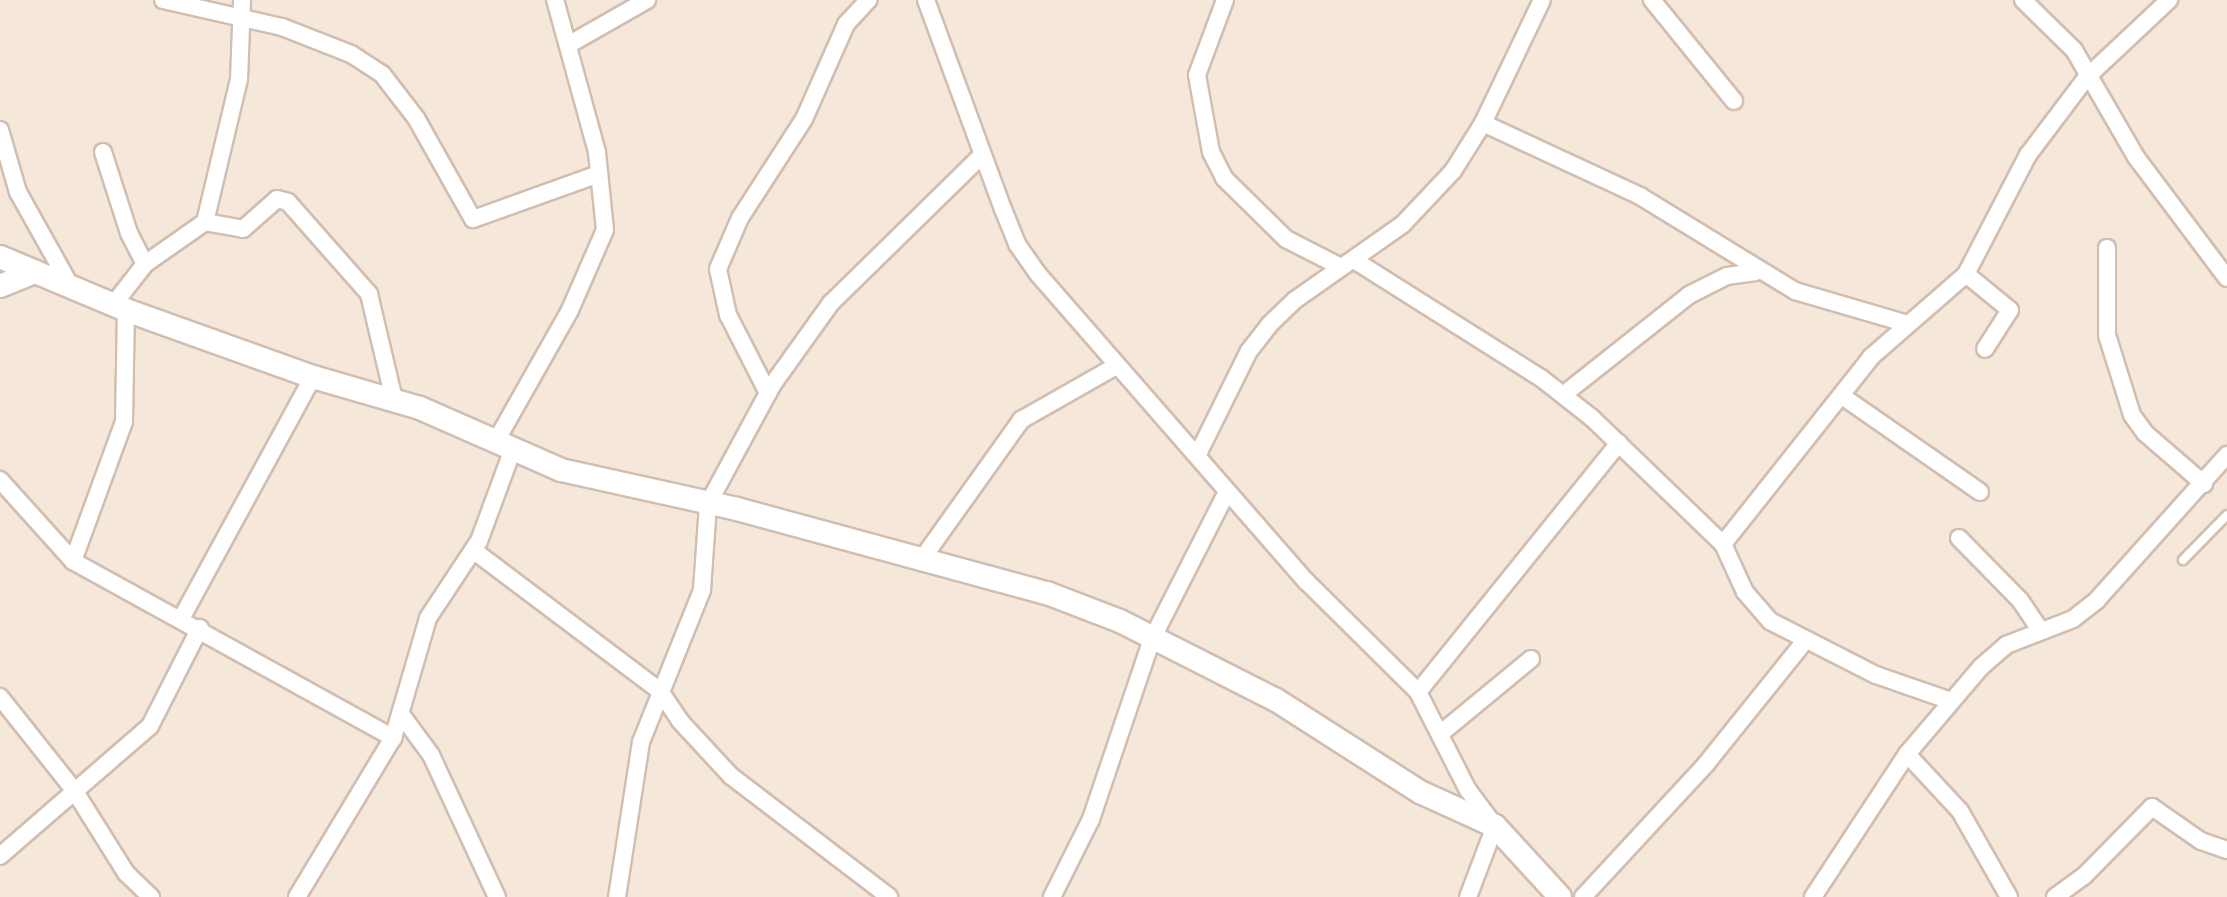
<!DOCTYPE html>
<html>
<head>
<meta charset="utf-8">
<style>
  body { margin:0 }
  #map { position:relative; width:2227px; height:897px; overflow:hidden; background:#fdf6ec; font-family:Montserrat,sans-serif }
  div>[style] { position:absolute }
  .residential>* { inset:0; background:#f5e8da; transform-origin:0 0 }
  .roads { filter:drop-shadow(2px 0 #d1beb0) drop-shadow(-2px 0 #d1beb0) drop-shadow(0 2px #d1beb0) drop-shadow(0 -2px #d1beb0) }
  .lane>* { height:8px; margin:-4px; padding:0 4px; transform-origin:4px; border-radius:4px; background:#fff }
  .street>* { height:16px; margin:-8px; padding:0 8px; transform-origin:8px; border-radius:8px; background:#fff }
  .secondary>* { height:22px; margin:-11px; padding:0 11px; transform-origin:11px; border-radius:11px; background:#fff }
  span { translate:-50% -50%; white-space:nowrap; text-align:center; line-height:1.15; -webkit-text-stroke:6px #fffaf3; paint-order:stroke }
</style>
</head>
<body>
<div id="map">
  <div class="residential">
    <div style="left:0;top:0;width:2227px;height:897px"></div>
  </div>
  <div class="roads">
    <div class="lane">
      <div style="left:2183px;top:560px;width:63px;rotate:-45.6deg"></div>
    </div>
    <div class="street">
      <div style="left:163px;top:0;width:122px;rotate:12.8deg"></div>
      <div style="left:282px;top:27px;width:74px;rotate:21.4deg"></div>
      <div style="left:351px;top:54px;width:37px;rotate:33deg"></div>
      <div style="left:382px;top:74px;width:56px;rotate:52.3deg"></div>
      <div style="left:416px;top:118px;width:116px;rotate:60.6deg"></div>
      <div style="left:473px;top:219px;width:134px;rotate:-19.7deg"></div>
      <div style="left:926px;top:0;width:223px;rotate:69.8deg"></div>
      <div style="left:1003px;top:209px;width:38px;rotate:68deg"></div>
      <div style="left:1017px;top:244px;width:37px;rotate:55deg"></div>
      <div style="left:1038px;top:274px;width:409px;rotate:48.9deg"></div>
      <div style="left:1307px;top:582px;width:156px;rotate:44.7deg"></div>
      <div style="left:1418px;top:692px;width:110px;rotate:63deg"></div>
      <div style="left:1468px;top:790px;width:45px;rotate:53.1deg"></div>
      <div style="left:1495px;top:826px;width:76px;rotate:110.8deg"></div>
      <div style="left:1225px;top:0;width:80px;rotate:110.5deg"></div>
      <div style="left:1197px;top:75px;width:78px;rotate:79.7deg"></div>
      <div style="left:1211px;top:152px;width:29px;rotate:63deg"></div>
      <div style="left:1224px;top:178px;width:87px;rotate:44.5deg"></div>
      <div style="left:1286px;top:239px;width:62px;rotate:27deg"></div>
      <div style="left:1652px;top:0;width:130px;rotate:50.9deg"></div>
      <div style="left:2023px;top:0;width:71px;rotate:44.4deg"></div>
      <div style="left:2074px;top:50px;width:124px;rotate:59.9deg"></div>
      <div style="left:2136px;top:157px;width:151px;rotate:53.1deg"></div>
      <div style="left:568px;top:45px;width:91px;rotate:-29.7deg"></div>
      <div style="left:1483px;top:123px;width:173px;rotate:24.9deg"></div>
      <div style="left:1640px;top:196px;width:182px;rotate:31.5deg"></div>
      <div style="left:1795px;top:291px;width:118px;rotate:16.3deg"></div>
      <div style="left:0;top:130px;width:65px;rotate:73.8deg"></div>
      <div style="left:18px;top:192px;width:109px;rotate:60.8deg"></div>
      <div style="left:103px;top:152px;width:85px;rotate:72.2deg"></div>
      <div style="left:129px;top:233px;width:35px;rotate:63deg"></div>
      <div style="left:205px;top:222px;width:39px;rotate:10deg"></div>
      <div style="left:243px;top:229px;width:45px;rotate:-41.4deg"></div>
      <div style="left:277px;top:199px;width:11px;rotate:15deg"></div>
      <div style="left:288px;top:202px;width:123px;rotate:48.6deg"></div>
      <div style="left:369px;top:294px;width:109px;rotate:76.7deg"></div>
      <div style="left:2107px;top:248px;width:87px;rotate:90deg"></div>
      <div style="left:2107px;top:335px;width:84px;rotate:72.6deg"></div>
      <div style="left:2132px;top:415px;width:22px;rotate:54deg"></div>
      <div style="left:2145px;top:433px;width:78px;rotate:40.8deg"></div>
      <div style="left:1354px;top:260px;width:221px;rotate:32.3deg"></div>
      <div style="left:1541px;top:378px;width:65px;rotate:38.1deg"></div>
      <div style="left:1592px;top:418px;width:182px;rotate:43.9deg"></div>
      <div style="left:1723px;top:544px;width:53px;rotate:65.4deg"></div>
      <div style="left:1745px;top:592px;width:38px;rotate:49deg"></div>
      <div style="left:1770px;top:621px;width:119px;rotate:27deg"></div>
      <div style="left:1876px;top:675px;width:79px;rotate:19.1deg"></div>
      <div style="left:1966px;top:274px;width:57px;rotate:39.3deg"></div>
      <div style="left:2010px;top:310px;width:46px;rotate:122.7deg"></div>
      <div style="left:113px;top:305px;width:52px;rotate:-52deg"></div>
      <div style="left:145px;top:264px;width:73px;rotate:-35deg"></div>
      <div style="left:205px;top:222px;width:147px;rotate:-76.6deg"></div>
      <div style="left:239px;top:79px;width:79px;rotate:-87.8deg"></div>
      <div style="left:768px;top:393px;width:88px;rotate:-117.1deg"></div>
      <div style="left:728px;top:315px;width:47px;rotate:-102.3deg"></div>
      <div style="left:718px;top:269px;width:56px;rotate:-66.7deg"></div>
      <div style="left:740px;top:218px;width:118px;rotate:-57.1deg"></div>
      <div style="left:804px;top:119px;width:104px;rotate:-66.1deg"></div>
      <div style="left:846px;top:24px;width:33px;rotate:-47deg"></div>
      <div style="left:1563px;top:395px;width:161px;rotate:-38.4deg"></div>
      <div style="left:1689px;top:295px;width:42px;rotate:-26.6deg"></div>
      <div style="left:1727px;top:276px;width:29px;rotate:-8deg"></div>
      <div style="left:1842px;top:396px;width:168px;rotate:34.8deg"></div>
      <div style="left:496px;top:441px;width:150px;rotate:-60.5deg"></div>
      <div style="left:570px;top:310px;width:87px;rotate:-66.4deg"></div>
      <div style="left:605px;top:230px;width:78px;rotate:-95.9deg"></div>
      <div style="left:597px;top:152px;width:158px;rotate:-105.4deg"></div>
      <div style="left:1197px;top:456px;width:117px;rotate:-63.7deg"></div>
      <div style="left:1249px;top:351px;width:33px;rotate:-52deg"></div>
      <div style="left:1269px;top:325px;width:36px;rotate:-44deg"></div>
      <div style="left:1295px;top:300px;width:132px;rotate:-35.1deg"></div>
      <div style="left:1403px;top:224px;width:73px;rotate:-46.7deg"></div>
      <div style="left:1453px;top:171px;width:57px;rotate:-58deg"></div>
      <div style="left:1483px;top:123px;width:136px;rotate:-64.4deg"></div>
      <div style="left:0;top:480px;width:109px;rotate:48deg"></div>
      <div style="left:73px;top:561px;width:366px;rotate:28.9deg"></div>
      <div style="left:1959px;top:538px;width:87px;rotate:45.5deg"></div>
      <div style="left:2020px;top:600px;width:37px;rotate:56deg"></div>
      <div style="left:1723px;top:544px;width:238px;rotate:-51.6deg"></div>
      <div style="left:1871px;top:357px;width:126px;rotate:-41.1deg"></div>
      <div style="left:1966px;top:274px;width:134px;rotate:-62.5deg"></div>
      <div style="left:2028px;top:155px;width:96px;rotate:-53deg"></div>
      <div style="left:2086px;top:78px;width:114px;rotate:-43.2deg"></div>
      <div style="left:473px;top:550px;width:234px;rotate:37deg"></div>
      <div style="left:660px;top:691px;width:36px;rotate:56deg"></div>
      <div style="left:680px;top:721px;width:75px;rotate:47.2deg"></div>
      <div style="left:731px;top:776px;width:199px;rotate:37.4deg"></div>
      <div style="left:922px;top:559px;width:171px;rotate:-54.5deg"></div>
      <div style="left:1021px;top:420px;width:109px;rotate:-29.6deg"></div>
      <div style="left:73px;top:561px;width:148px;rotate:-69.9deg"></div>
      <div style="left:124px;top:422px;width:112px;rotate:-89deg"></div>
      <div style="left:182px;top:617px;width:273px;rotate:-61.4deg"></div>
      <div style="left:1418px;top:692px;width:320px;rotate:-51.1deg"></div>
      <div style="left:0;top:697px;width:119px;rotate:51.5deg"></div>
      <div style="left:74px;top:790px;width:98px;rotate:57.9deg"></div>
      <div style="left:126px;top:873px;width:35px;rotate:44deg"></div>
      <div style="left:403px;top:717px;width:47px;rotate:53.6deg"></div>
      <div style="left:431px;top:755px;width:157px;rotate:65.1deg"></div>
      <div style="left:1440px;top:734px;width:118px;rotate:-39.5deg"></div>
      <div style="left:1907px;top:754px;width:78px;rotate:47.1deg"></div>
      <div style="left:1960px;top:811px;width:99px;rotate:60.3deg"></div>
      <div style="left:0;top:856px;width:198px;rotate:-40.9deg"></div>
      <div style="left:150px;top:726px;width:110px;rotate:-63deg"></div>
      <div style="left:297px;top:897px;width:186px;rotate:-58.9deg"></div>
      <div style="left:393px;top:738px;width:125px;rotate:-73.7deg"></div>
      <div style="left:428px;top:618px;width:92px;rotate:-56.5deg"></div>
      <div style="left:479px;top:541px;width:98px;rotate:-69.7deg"></div>
      <div style="left:617px;top:897px;width:157px;rotate:-81.2deg"></div>
      <div style="left:641px;top:742px;width:164px;rotate:-68.1deg"></div>
      <div style="left:702px;top:590px;width:86px;rotate:-86deg"></div>
      <div style="left:708px;top:504px;width:136px;rotate:-61.6deg"></div>
      <div style="left:773px;top:384px;width:100px;rotate:-54.4deg"></div>
      <div style="left:831px;top:303px;width:211px;rotate:-44.4deg"></div>
      <div style="left:1052px;top:897px;width:87px;rotate:-63.4deg"></div>
      <div style="left:1091px;top:819px;width:190px;rotate:-71.3deg"></div>
      <div style="left:1152px;top:639px;width:165px;rotate:-63deg"></div>
      <div style="left:1583px;top:897px;width:181px;rotate:-47.2deg"></div>
      <div style="left:1706px;top:764px;width:158px;rotate:-51.2deg"></div>
      <div style="left:1813px;top:897px;width:171px;rotate:-56.7deg"></div>
      <div style="left:1907px;top:754px;width:114px;rotate:-49.6deg"></div>
      <div style="left:1981px;top:667px;width:33px;rotate:-41deg"></div>
      <div style="left:2006px;top:645px;width:72px;rotate:-21.2deg"></div>
      <div style="left:2073px;top:619px;width:31px;rotate:-38deg"></div>
      <div style="left:2097px;top:600px;width:195px;rotate:-48.1deg"></div>
      <div style="left:2055px;top:897px;width:36px;rotate:-36deg"></div>
      <div style="left:2084px;top:876px;width:97px;rotate:-45.4deg"></div>
      <div style="left:2152px;top:807px;width:60px;rotate:34.8deg"></div>
      <div style="left:2201px;top:841px;width:28px;rotate:19deg"></div>
    </div>
    <div class="secondary">
      <div style="left:0;top:257px;width:137px;rotate:22.8deg"></div>
      <div style="left:126px;top:310px;width:199px;rotate:19.7deg"></div>
      <div style="left:313px;top:377px;width:111px;rotate:16.2deg"></div>
      <div style="left:420px;top:408px;width:154px;rotate:23.7deg"></div>
      <div style="left:561px;top:470px;width:180px;rotate:12.5deg"></div>
      <div style="left:737px;top:509px;width:321px;rotate:15.2deg"></div>
      <div style="left:1047px;top:593px;width:78px;rotate:21deg"></div>
      <div style="left:1120px;top:621px;width:175px;rotate:26.9deg"></div>
      <div style="left:1276px;top:700px;width:171px;rotate:32.6deg"></div>
      <div style="left:1420px;top:792px;width:82px;rotate:24.4deg"></div>
      <div style="left:1495px;top:826px;width:96px;rotate:47.5deg"></div>
      <div style="left:0;top:286px;width:38px;rotate:-22deg"></div>
    </div>
  </div>
</div>
</body>
</html>
